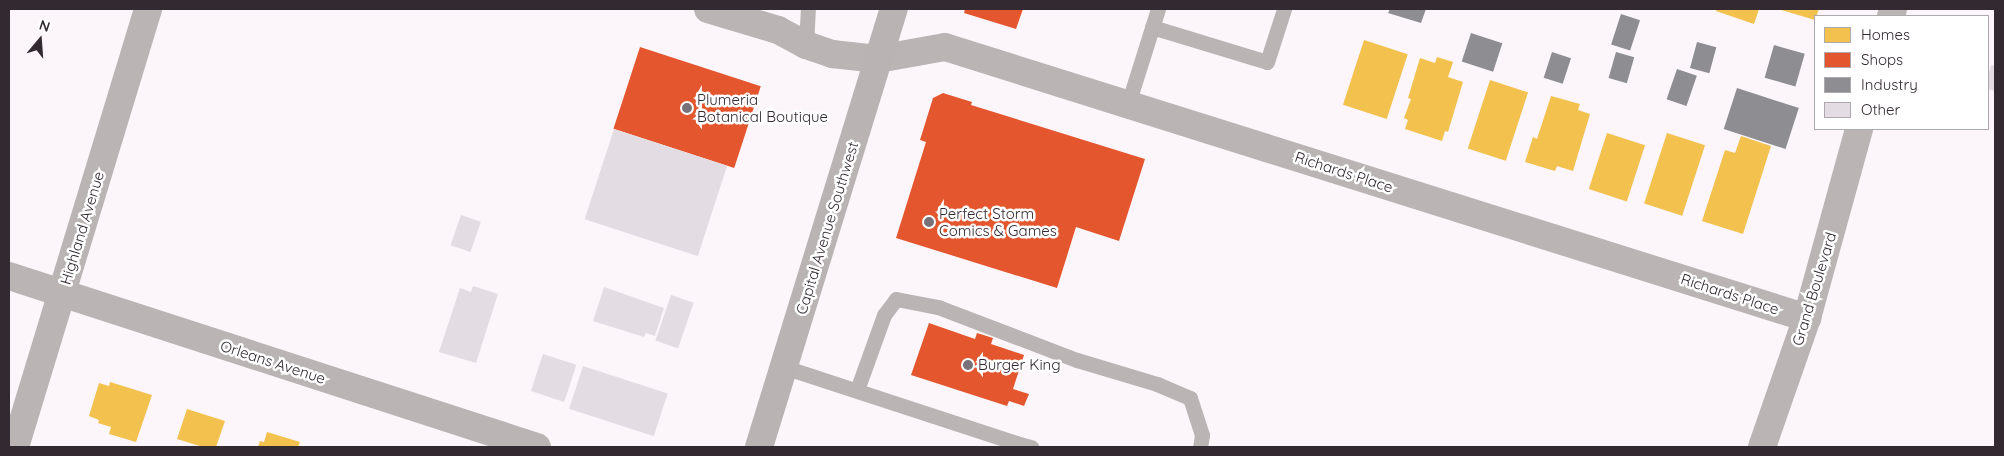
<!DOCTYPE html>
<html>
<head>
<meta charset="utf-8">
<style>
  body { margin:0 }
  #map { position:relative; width:2004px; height:456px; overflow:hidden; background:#fcf6fb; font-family:Quicksand,sans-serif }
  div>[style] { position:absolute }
  .homes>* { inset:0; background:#f2c14e; transform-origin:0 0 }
  .shops>* { inset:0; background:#e4572e; transform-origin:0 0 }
  .industry>* { inset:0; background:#8d8d92; transform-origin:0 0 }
  .building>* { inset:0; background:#e3dce2; transform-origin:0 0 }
  .service>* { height:15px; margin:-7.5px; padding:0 7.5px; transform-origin:7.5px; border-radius:7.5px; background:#bab4b4 }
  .minor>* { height:28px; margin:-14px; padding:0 14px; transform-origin:14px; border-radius:14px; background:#bab4b4 }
  .secondary>* { height:28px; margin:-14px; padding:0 14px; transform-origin:14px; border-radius:14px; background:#b9b3b4 }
  .dots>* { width:14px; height:14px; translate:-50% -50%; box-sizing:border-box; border:2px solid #fff; border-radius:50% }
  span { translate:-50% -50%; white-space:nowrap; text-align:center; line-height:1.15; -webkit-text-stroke:5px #fff; paint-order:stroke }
  .poi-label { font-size:15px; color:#322931 }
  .left { translate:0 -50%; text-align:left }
  .street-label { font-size:15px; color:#322931 }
  .frame { position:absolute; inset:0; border:10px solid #322931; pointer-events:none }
  .legend { position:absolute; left:1814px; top:15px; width:175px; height:115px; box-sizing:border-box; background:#fff; border:1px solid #ada9ad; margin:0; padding:6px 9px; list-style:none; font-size:15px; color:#322931 }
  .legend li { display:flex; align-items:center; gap:10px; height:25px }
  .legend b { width:25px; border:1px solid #ada9ad }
  .north { position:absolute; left:15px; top:15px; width:50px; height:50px; -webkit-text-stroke:4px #fff; paint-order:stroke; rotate:18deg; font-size:14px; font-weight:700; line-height:20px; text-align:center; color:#322931 }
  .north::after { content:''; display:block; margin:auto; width:18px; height:22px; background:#322931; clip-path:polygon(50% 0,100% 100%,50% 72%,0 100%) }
</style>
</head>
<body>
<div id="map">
  <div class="homes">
    <div style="clip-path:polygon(1717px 9px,1759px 9px,1754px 24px,1716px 11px)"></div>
    <div style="clip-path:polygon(1778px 9px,1819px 9px,1815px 20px)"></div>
    <div style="left:1364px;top:40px;width:46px;height:68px;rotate:18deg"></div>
    <div style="clip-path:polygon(1437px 57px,1453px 62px,1448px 77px,1463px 82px,1448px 132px,1445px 131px,1442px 141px,1405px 129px,1408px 120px,1404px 118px,1411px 99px,1408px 98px,1420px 58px,1435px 63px)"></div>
    <div style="left:1490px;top:80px;width:40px;height:72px;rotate:18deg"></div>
    <div style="clip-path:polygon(1551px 96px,1580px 104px,1578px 110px,1590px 114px,1573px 171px,1557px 166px,1555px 171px,1525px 162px,1533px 137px,1537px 139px)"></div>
    <div style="left:1607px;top:133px;width:40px;height:59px;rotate:18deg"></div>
    <div style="left:1667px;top:133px;width:40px;height:74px;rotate:18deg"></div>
    <div style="clip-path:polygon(1741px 136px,1771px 146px,1743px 234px,1702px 221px,1725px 150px,1735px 153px)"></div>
    <div style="clip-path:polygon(110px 382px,152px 395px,136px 442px,109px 434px,111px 427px,98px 423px,99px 420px,89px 416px,99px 383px,109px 386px)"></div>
    <div style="clip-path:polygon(187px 409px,225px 421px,216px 447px,203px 447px,177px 439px)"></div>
    <div style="clip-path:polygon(267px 432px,300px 442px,298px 447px,258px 447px,260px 441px,264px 442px)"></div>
  </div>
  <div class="shops">
    <div style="clip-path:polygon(965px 9px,1023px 9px,1016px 29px,964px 13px)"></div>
    <div style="left:640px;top:47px;width:127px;height:86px;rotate:18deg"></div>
    <div style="clip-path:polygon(943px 93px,972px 102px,971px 105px,1145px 159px,1119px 241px,1076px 227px,1057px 288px,896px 238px,926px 142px,920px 140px,933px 98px)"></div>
    <div style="clip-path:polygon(929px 323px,975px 339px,977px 333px,993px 338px,991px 344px,1024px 355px,1013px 389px,1029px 394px,1024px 406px,1009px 401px,1007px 406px,911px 375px)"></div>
  </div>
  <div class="industry">
    <div style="clip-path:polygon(1390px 9px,1426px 9px,1421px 23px,1388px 13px)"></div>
    <div style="left:1621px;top:14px;width:20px;height:32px;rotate:18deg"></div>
    <div style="left:1471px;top:33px;width:33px;height:30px;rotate:18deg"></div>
    <div style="left:1697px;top:42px;width:20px;height:27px;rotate:15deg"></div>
    <div style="left:1774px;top:45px;width:32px;height:34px;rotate:16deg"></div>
    <div style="left:1552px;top:52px;width:20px;height:27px;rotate:18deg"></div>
    <div style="left:1616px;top:52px;width:19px;height:27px;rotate:16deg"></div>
    <div style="left:1677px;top:69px;width:21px;height:32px;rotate:19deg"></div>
    <div style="left:1737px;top:88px;width:65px;height:43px;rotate:18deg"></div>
  </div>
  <div class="building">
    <div style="clip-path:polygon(1991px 65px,1995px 66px,1995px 91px,1988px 89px,1988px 76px)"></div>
    <div style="left:614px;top:129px;width:119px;height:95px;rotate:18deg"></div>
    <div style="left:461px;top:215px;width:21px;height:32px;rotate:19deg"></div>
    <div style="clip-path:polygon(473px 286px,498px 294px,476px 363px,439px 352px,460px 288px,471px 292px)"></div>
    <div style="clip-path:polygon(604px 287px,664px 308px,655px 336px,646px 333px,644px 337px,593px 321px)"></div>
    <div style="left:671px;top:295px;width:24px;height:48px;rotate:19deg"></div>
    <div style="left:543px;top:354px;width:35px;height:39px;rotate:18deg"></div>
    <div style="left:583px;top:366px;width:89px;height:45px;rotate:18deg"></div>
  </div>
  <div class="service">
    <div style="left:1152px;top:27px;width:120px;rotate:16.9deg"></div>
    <div style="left:1267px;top:62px;width:56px;rotate:-72.2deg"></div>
    <div style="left:806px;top:45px;width:36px;rotate:-87deg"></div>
    <div style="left:1128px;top:104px;width:100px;rotate:-72.5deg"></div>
    <div style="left:784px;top:367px;width:244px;rotate:18.1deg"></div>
    <div style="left:1016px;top:443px;width:4px;rotate:76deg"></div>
    <div style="left:857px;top:390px;width:80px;rotate:-70.2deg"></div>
    <div style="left:884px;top:315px;width:20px;rotate:-53deg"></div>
    <div style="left:896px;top:299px;width:43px;rotate:10.8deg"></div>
    <div style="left:938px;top:307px;width:149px;rotate:20.9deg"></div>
    <div style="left:1077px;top:360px;width:84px;rotate:16.7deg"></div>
    <div style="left:1157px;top:384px;width:36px;rotate:23deg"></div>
    <div style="left:1190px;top:398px;width:39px;rotate:72deg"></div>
    <div style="left:1202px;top:435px;width:12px;rotate:99deg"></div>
    <div style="left:1016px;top:443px;width:16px;rotate:15deg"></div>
  </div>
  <div class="minor">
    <div style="left:708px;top:9px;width:73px;rotate:16.7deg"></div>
    <div style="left:778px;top:30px;width:32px;rotate:28deg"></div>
    <div style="left:806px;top:45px;width:28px;rotate:19deg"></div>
    <div style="left:832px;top:54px;width:46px;rotate:6.2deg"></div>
    <div style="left:878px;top:59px;width:68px;rotate:-10.2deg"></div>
    <div style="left:945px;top:47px;width:904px;rotate:17.45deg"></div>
    <div style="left:1891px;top:16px;width:7px;rotate:-74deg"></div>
    <div style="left:9px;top:276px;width:555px;rotate:17.95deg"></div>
    <div style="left:15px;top:447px;width:458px;rotate:-73.1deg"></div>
    <div style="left:1762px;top:447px;width:137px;rotate:-70.8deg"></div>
    <div style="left:1807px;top:318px;width:196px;rotate:-74.6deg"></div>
  </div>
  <div class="secondary">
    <div style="left:759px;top:447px;width:458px;rotate:-72.9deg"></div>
  </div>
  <div class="dots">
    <div style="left:687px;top:108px;background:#797178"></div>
    <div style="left:929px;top:222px;background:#797178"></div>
    <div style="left:968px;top:365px;background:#797178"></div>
  </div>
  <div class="poi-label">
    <span class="left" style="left:697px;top:108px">Plumeria<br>Botanical Boutique</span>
    <span class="left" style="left:939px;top:222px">Perfect Storm<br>Comics &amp; Games</span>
    <span class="left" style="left:978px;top:365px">Burger King</span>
  </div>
  <div class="street-label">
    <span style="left:1344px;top:172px;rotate:18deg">Richards Place</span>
    <span style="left:82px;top:228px;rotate:-73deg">Highland Avenue</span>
    <span style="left:827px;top:228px;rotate:-73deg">Capital Avenue Southwest</span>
    <span style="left:1814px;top:289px;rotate:-73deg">Grand Boulevard</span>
    <span style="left:1730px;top:294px;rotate:18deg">Richards Place</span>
    <span style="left:273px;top:362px;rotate:18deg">Orleans Avenue</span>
  </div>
  <div class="frame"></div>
  <ul class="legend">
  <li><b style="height:14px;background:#f2c14e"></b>Homes</li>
  <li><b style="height:14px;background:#e4572e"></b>Shops</li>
  <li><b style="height:14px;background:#8d8d92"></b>Industry</li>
  <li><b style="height:14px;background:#e3dce2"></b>Other</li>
  </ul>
  <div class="north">N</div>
</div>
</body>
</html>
